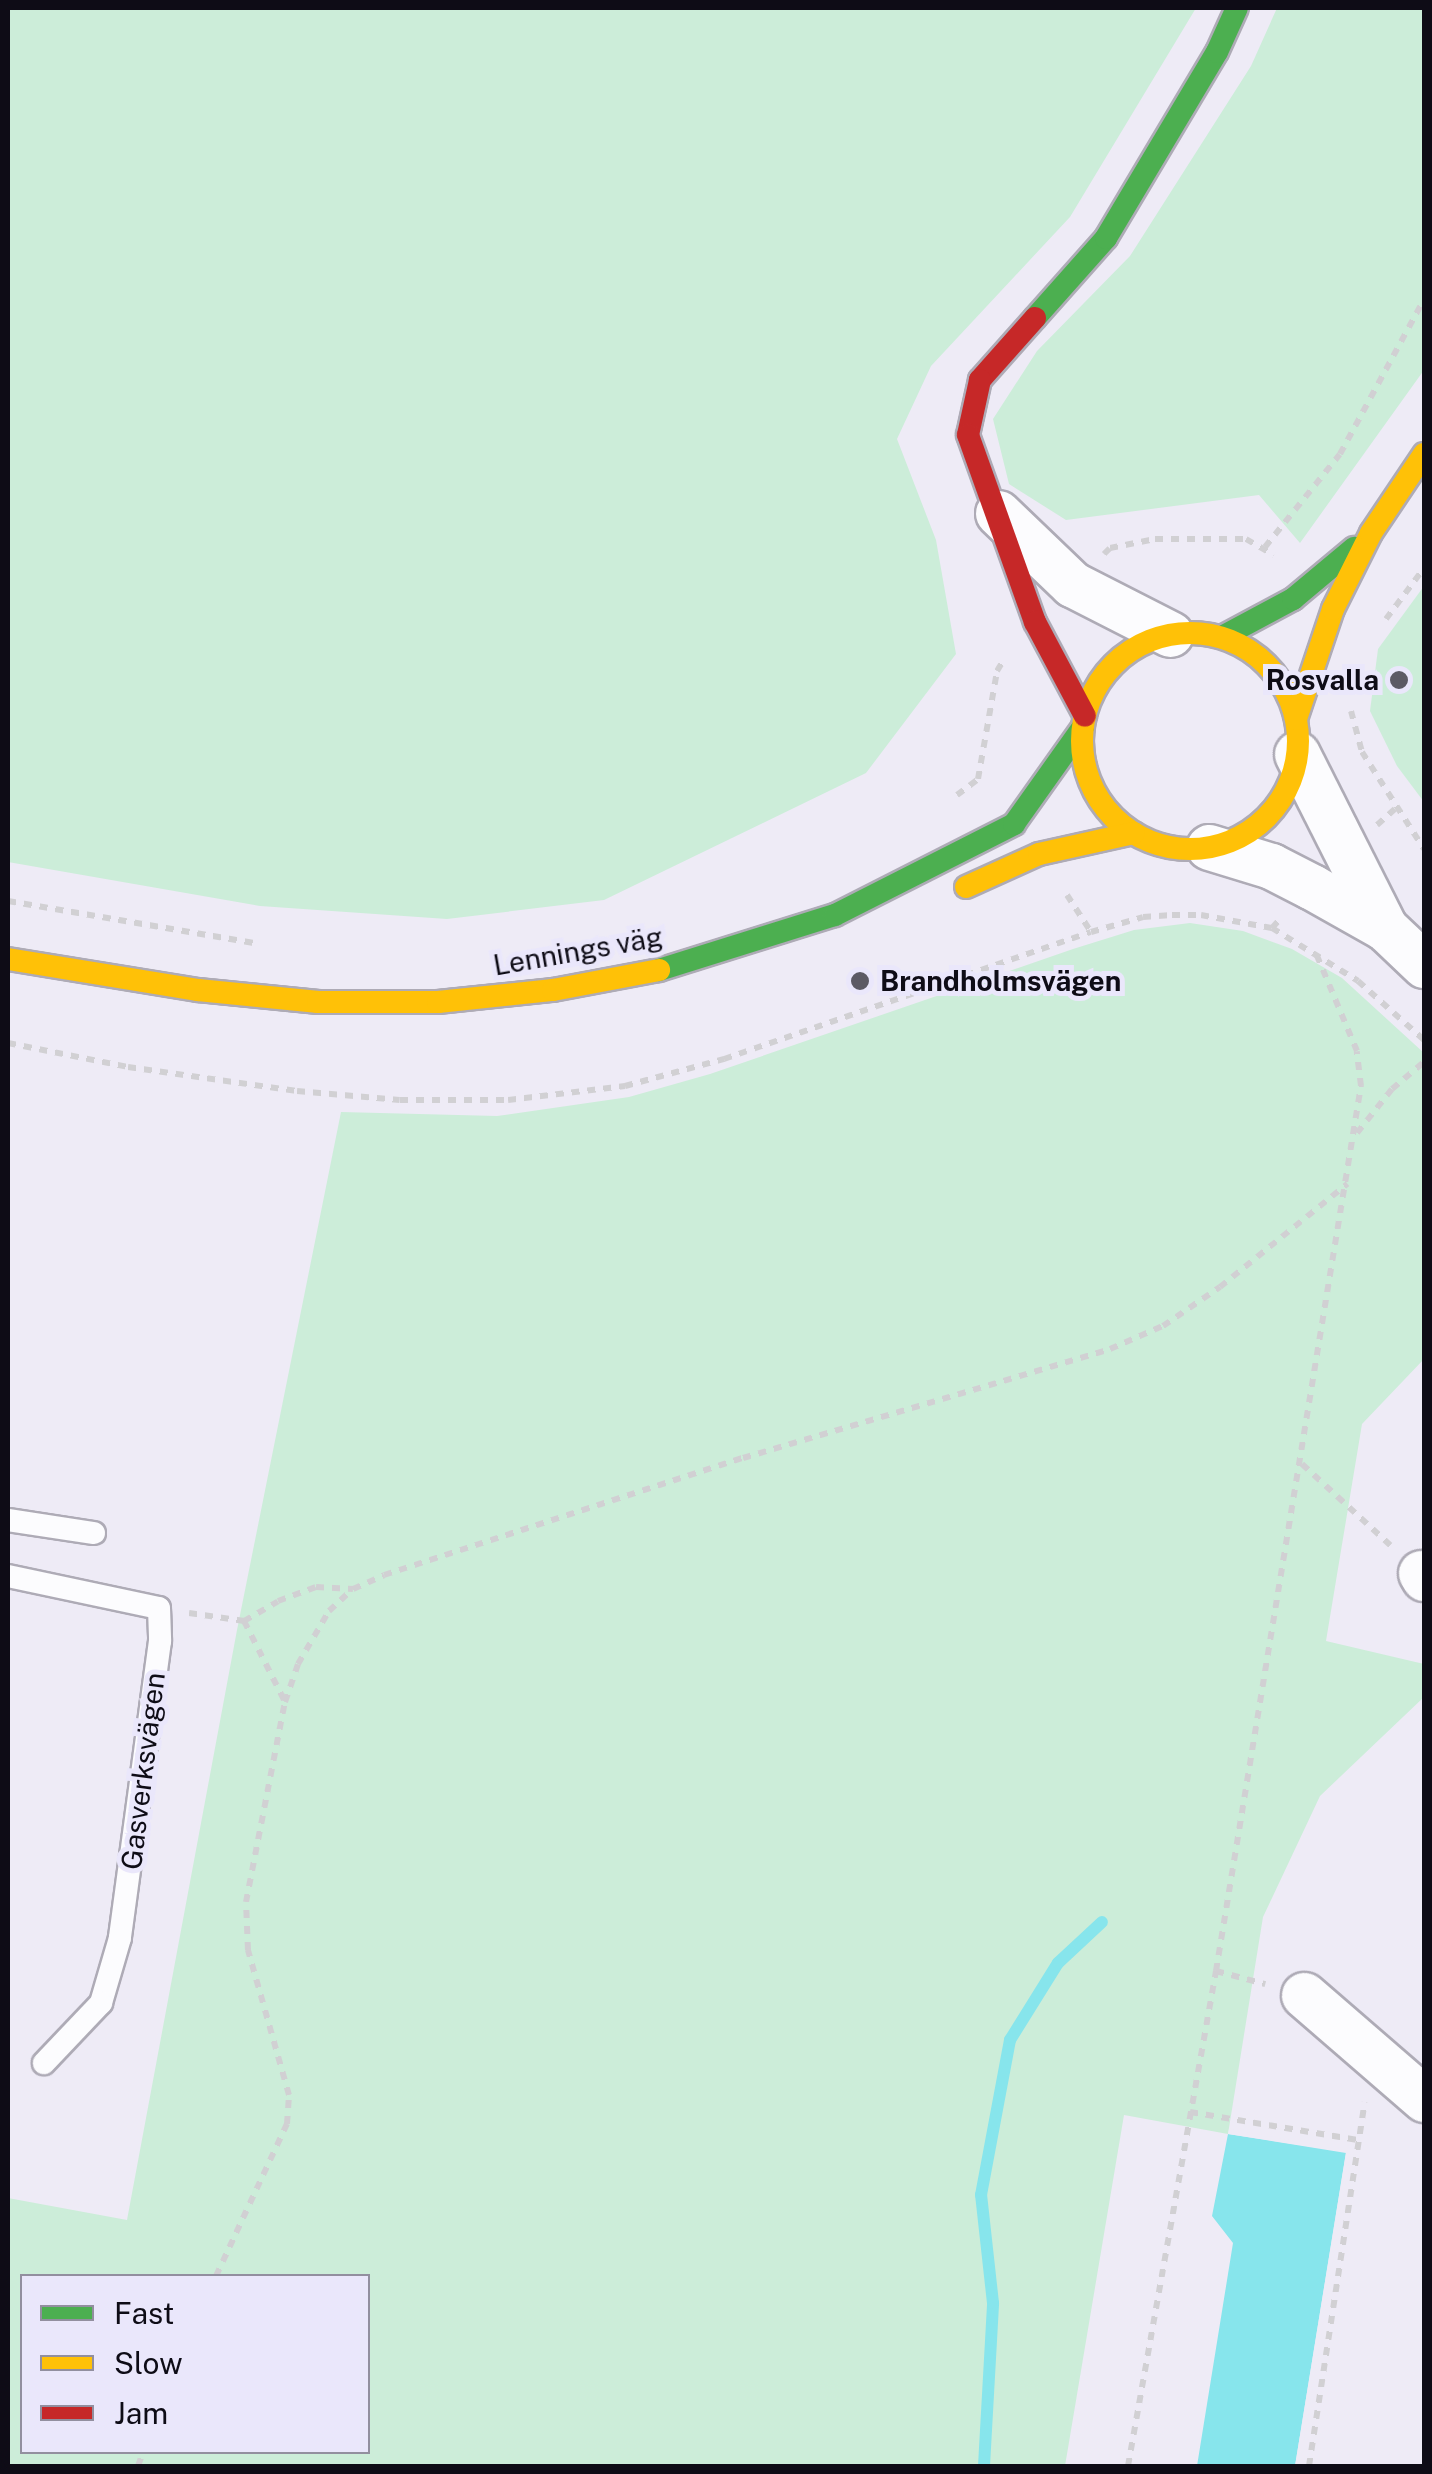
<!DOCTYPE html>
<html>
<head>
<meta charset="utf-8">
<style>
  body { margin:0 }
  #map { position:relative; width:1432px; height:2474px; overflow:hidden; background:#eeebf6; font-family:"Public Sans",sans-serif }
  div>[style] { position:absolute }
  .green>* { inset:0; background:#ccedd9 }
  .water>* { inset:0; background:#87e5ec }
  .pier>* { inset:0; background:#eeebf6 }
  .stream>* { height:12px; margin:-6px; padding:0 6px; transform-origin:6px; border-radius:6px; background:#87e5ec }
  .path>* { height:6px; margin-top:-3px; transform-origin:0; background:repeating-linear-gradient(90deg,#d1d0d3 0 8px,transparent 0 16px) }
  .roads { filter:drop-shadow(2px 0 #aeabb6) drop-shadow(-2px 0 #aeabb6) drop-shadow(0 2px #aeabb6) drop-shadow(0 -2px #aeabb6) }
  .lane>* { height:22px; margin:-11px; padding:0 11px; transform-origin:11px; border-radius:11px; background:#fcfcfe }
  .street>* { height:45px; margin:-22.5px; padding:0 22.5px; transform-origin:22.5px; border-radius:22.5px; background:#fcfcfe }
  .fast>* { height:22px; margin:-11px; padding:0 11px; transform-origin:11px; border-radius:11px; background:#4caf50 }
  .slow>* { height:22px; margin:-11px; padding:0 11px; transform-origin:11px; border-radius:11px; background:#ffc107 }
  .slow>.ring { margin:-11px; padding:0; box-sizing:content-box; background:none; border:22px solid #ffc107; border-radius:50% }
  .jam>* { height:22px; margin:-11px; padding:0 11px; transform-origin:11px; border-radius:11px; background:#c62828 }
  .dots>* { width:28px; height:28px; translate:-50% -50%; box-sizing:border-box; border:5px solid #eae7fb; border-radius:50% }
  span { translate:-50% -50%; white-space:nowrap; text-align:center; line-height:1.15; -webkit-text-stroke:10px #eae7fb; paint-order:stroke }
  .poi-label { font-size:28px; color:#0e0c16; font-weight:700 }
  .right { translate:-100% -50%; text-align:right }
  .left { translate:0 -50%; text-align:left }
  .street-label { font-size:28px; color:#0e0c16 }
  .frame { position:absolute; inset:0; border:10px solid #0e0c16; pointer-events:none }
  .legend { position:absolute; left:20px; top:2274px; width:350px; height:180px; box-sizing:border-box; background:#eae7fb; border:2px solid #928f9f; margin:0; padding:12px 18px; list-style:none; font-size:30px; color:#0e0c16 }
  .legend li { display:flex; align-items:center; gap:20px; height:50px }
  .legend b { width:50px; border:2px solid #928f9f }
</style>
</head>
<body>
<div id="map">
  <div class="green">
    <div style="clip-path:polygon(8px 8px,1196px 8px,1070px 217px,931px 366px,897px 439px,936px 540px,956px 654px,866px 773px,604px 900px,447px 919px,260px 906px,8px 862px)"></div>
    <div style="clip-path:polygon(1277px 8px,1424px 8px,1424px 370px,1300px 543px,1259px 495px,1066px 520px,1009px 484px,993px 419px,1037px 351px,1130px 256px,1251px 66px)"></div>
    <div style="clip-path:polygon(1424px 586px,1424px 802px,1397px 766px,1370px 711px,1378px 649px)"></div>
    <div style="clip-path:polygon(evenodd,1190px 923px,1243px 931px,1292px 949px,1342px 978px,1424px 1053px,1424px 1359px,1362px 1424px,1326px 1641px,1424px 1664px,1424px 1697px,1320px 1796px,1263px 1917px,1228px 2134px,1124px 2115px,1065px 2466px,8px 2466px,8px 2198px,127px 2220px,237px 1630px,341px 1112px,497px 1116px,629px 1097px,710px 1074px,1073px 949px,1134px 930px,1190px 923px,22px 2276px,368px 2276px,368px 2452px,22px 2452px,22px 2276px)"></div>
  </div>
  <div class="water">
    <div style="clip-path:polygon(1228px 2134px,1346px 2152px,1295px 2466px,1197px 2466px,1233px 2243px,1212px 2216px)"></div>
  </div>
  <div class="pier">
    <div style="clip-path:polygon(1229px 2129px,1351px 2151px,1300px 2466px,1295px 2466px,1346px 2153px,1228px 2134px)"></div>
  </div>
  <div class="stream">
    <div style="left:984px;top:2466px;width:163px;rotate:-86.8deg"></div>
    <div style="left:993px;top:2303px;width:109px;rotate:-96.3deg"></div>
    <div style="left:981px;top:2195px;width:158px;rotate:-79.4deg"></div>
    <div style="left:1010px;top:2040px;width:91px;rotate:-58.1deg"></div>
    <div style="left:1058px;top:1963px;width:60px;rotate:-43deg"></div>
  </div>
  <div class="path">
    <div style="left:1265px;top:547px;width:119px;rotate:-51.1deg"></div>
    <div style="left:1340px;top:454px;width:176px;rotate:-61.5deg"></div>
    <div style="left:1104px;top:554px;width:8px;rotate:-45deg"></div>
    <div style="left:1110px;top:548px;width:46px;rotate:-11.3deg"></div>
    <div style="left:1155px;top:539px;width:91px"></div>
    <div style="left:1246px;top:539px;width:32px;rotate:30deg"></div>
    <div style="left:1386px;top:619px;width:64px;rotate:-53.3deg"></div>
    <div style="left:1351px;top:711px;width:42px;rotate:75deg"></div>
    <div style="left:1362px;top:752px;width:115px;rotate:57.4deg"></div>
    <div style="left:957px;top:795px;width:26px;rotate:-37deg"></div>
    <div style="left:978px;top:779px;width:110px;rotate:-80deg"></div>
    <div style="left:997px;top:671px;width:12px;rotate:-59deg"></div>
    <div style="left:1377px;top:825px;width:24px;rotate:-42deg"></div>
    <div style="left:1067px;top:895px;width:44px;rotate:57deg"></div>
    <div style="left:1091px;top:932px;width:54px;rotate:-16.1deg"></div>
    <div style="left:1143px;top:917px;width:29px;rotate:-4deg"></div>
    <div style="left:1172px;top:915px;width:29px"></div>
    <div style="left:1201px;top:915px;width:72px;rotate:10.4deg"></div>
    <div style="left:1272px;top:928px;width:15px;rotate:-48deg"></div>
    <div style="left:8px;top:901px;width:255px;rotate:9.7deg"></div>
    <div style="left:1272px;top:928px;width:101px;rotate:31.6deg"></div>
    <div style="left:1358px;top:981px;width:89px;rotate:41.8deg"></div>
    <div style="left:8px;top:1043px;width:122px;rotate:11.3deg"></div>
    <div style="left:128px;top:1067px;width:171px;rotate:8.1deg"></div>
    <div style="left:297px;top:1091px;width:103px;rotate:5deg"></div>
    <div style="left:400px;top:1100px;width:108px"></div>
    <div style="left:508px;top:1100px;width:118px;rotate:-6.8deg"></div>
    <div style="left:625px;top:1086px;width:103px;rotate:-15.3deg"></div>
    <div style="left:724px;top:1059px;width:388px;rotate:-19.1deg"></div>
    <div style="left:1357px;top:1133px;width:56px;rotate:-51.5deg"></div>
    <div style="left:1392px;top:1089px;width:42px;rotate:-40.2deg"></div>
    <div style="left:1302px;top:1464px;width:120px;rotate:42.6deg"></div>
    <div style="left:189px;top:1613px;width:56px;rotate:8.3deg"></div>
    <div style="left:244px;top:1621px;width:39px;rotate:-30deg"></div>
    <div style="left:278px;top:1601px;width:40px;rotate:-20.2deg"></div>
    <div style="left:316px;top:1587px;width:37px;rotate:3deg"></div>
    <div style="left:244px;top:1621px;width:89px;rotate:63.1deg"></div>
    <div style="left:1216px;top:1971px;width:897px;rotate:-80.7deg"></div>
    <div style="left:1361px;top:1086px;width:35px;rotate:-97deg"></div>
    <div style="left:1357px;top:1051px;width:108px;rotate:-112.8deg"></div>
    <div style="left:1190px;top:2112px;width:170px;rotate:9.5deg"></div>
    <div style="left:216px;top:2276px;width:168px;rotate:-65deg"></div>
    <div style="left:287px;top:2124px;width:29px;rotate:-86deg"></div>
    <div style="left:289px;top:2095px;width:151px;rotate:-105.8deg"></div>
    <div style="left:248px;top:1950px;width:48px;rotate:-92.4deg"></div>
    <div style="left:246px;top:1902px;width:204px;rotate:-79deg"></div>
    <div style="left:285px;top:1702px;width:40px;rotate:-71.1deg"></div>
    <div style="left:298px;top:1664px;width:61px;rotate:-59.7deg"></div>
    <div style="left:329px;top:1611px;width:33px;rotate:-43deg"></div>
    <div style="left:353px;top:1589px;width:34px;rotate:-24deg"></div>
    <div style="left:384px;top:1575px;width:378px;rotate:-18.1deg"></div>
    <div style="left:743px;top:1458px;width:383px;rotate:-16.5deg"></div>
    <div style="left:1110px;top:1349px;width:58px;rotate:-23.5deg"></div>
    <div style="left:1163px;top:1326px;width:69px;rotate:-34.4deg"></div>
    <div style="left:1220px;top:1287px;width:164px;rotate:-39deg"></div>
    <div style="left:138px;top:2466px;width:15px;rotate:-70deg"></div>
    <div style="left:1128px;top:2466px;width:503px;rotate:-79.92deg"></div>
    <div style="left:1216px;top:1971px;width:51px;rotate:14.9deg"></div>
    <div style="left:1309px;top:2466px;width:368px;rotate:-81.3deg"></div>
  </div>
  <div class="roads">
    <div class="lane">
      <div style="left:8px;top:1520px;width:87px;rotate:8.6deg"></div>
      <div style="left:8px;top:1576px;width:154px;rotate:12deg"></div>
      <div style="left:159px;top:1608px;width:33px;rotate:88deg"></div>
      <div style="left:160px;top:1641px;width:300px;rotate:97.7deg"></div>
      <div style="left:120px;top:1938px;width:68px;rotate:106.3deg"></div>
      <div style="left:101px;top:2003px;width:83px;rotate:133.5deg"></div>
    </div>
    <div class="street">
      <div style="left:998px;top:513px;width:103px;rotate:43.8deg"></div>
      <div style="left:1072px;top:584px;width:110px;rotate:27deg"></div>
      <div style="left:1297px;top:754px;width:195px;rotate:63.2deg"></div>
      <div style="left:1209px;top:847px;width:65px;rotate:17deg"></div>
      <div style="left:1271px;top:866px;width:46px;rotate:27.1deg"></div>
      <div style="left:1312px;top:887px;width:84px;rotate:29.3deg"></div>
      <div style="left:1385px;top:928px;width:54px;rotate:43.5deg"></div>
      <div style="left:1421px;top:1573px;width:6px;rotate:59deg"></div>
      <div style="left:1304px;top:1995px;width:159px;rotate:40.9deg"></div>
    </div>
    <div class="fast">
      <div style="left:1035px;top:318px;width:107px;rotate:-48.4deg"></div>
      <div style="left:1106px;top:238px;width:217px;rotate:-59.2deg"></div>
      <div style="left:1217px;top:52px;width:48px;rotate:-65.6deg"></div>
      <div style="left:1222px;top:637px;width:81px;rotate:-28.2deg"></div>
      <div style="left:1293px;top:599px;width:80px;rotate:-39.9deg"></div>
      <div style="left:659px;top:970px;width:184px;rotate:-17.4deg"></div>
      <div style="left:835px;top:915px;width:201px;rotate:-26.9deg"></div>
      <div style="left:1014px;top:824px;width:119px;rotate:-54.6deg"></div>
    </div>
    <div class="slow">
      <div class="ring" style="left:1082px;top:633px;width:194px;height:194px"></div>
      <div style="left:1296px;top:719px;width:116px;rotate:-71.4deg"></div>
      <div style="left:1333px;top:609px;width:85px;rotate:-63.4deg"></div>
      <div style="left:1371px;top:533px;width:95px;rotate:-56.1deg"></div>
      <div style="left:966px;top:887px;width:80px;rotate:-24.3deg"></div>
      <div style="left:1039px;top:854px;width:97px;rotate:-12.5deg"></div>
      <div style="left:8px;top:959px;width:193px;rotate:9.3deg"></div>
      <div style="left:198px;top:990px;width:121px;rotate:5.7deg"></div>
      <div style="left:318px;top:1002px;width:120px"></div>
      <div style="left:438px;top:1002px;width:116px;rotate:-6deg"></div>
      <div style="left:553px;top:990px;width:108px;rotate:-10.7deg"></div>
    </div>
    <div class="jam">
      <div style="left:1035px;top:318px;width:83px;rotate:131.6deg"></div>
      <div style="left:980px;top:380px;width:56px;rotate:102.3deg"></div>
      <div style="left:968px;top:435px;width:199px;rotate:70.3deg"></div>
      <div style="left:1035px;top:622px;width:106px;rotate:62deg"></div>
    </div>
  </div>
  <div class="dots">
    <div style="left:1399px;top:680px;background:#5c5a64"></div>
    <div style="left:860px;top:981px;background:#5c5a64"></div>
  </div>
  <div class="poi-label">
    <span class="right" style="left:1379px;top:680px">Rosvalla</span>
    <span class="left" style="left:880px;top:981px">Brandholmsvägen</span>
  </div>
  <div class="street-label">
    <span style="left:578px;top:951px;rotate:-10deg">Lennings väg</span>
    <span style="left:143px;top:1771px;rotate:-83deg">Gasverksvägen</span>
  </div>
  <div class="frame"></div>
  <ul class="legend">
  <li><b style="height:12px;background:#4caf50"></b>Fast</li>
  <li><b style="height:12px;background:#ffc107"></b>Slow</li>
  <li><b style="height:12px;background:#c62828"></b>Jam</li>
  </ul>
</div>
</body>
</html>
